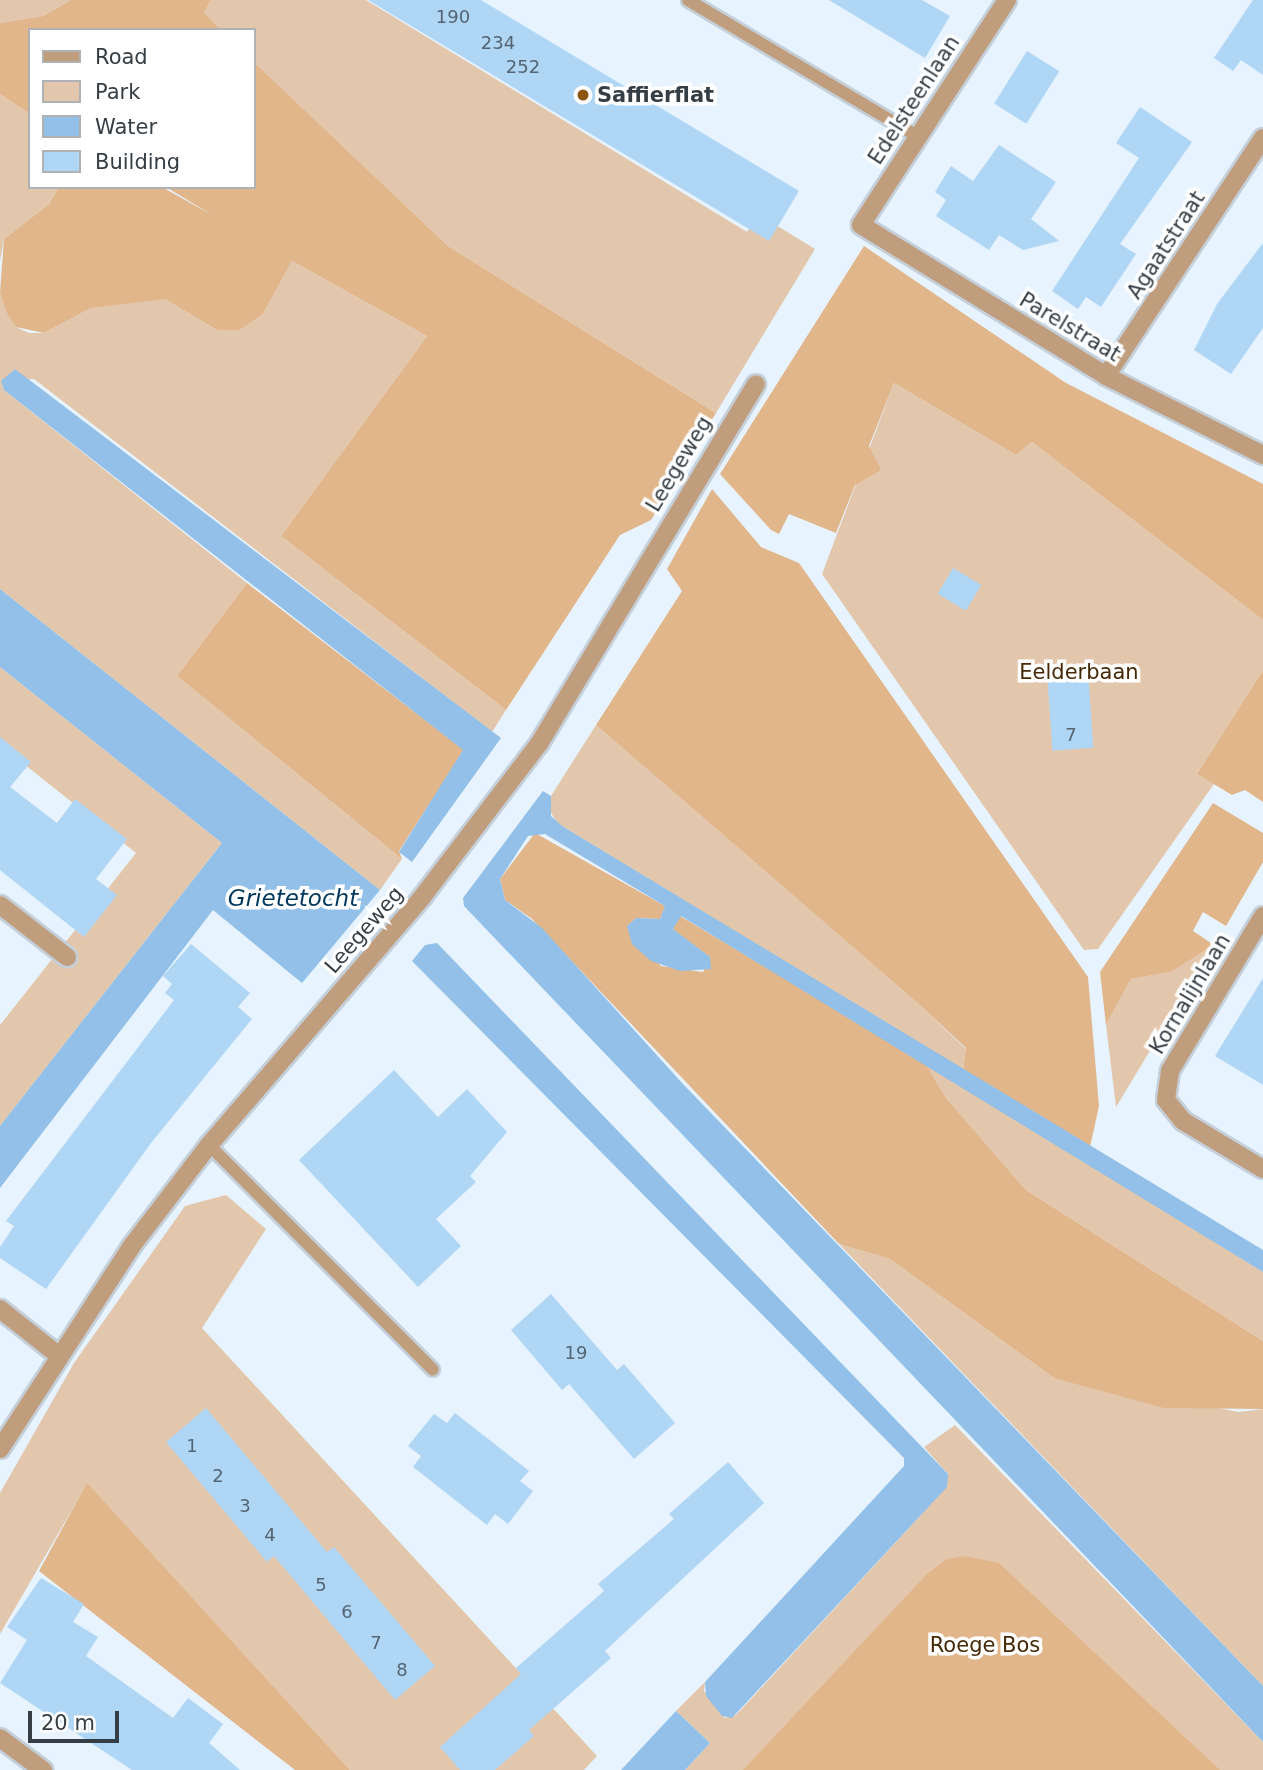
<!DOCTYPE html>
<html>
<head>
<meta charset="utf-8">
<style>
  body { margin:0 }
  #map { position:relative; width:1263px; height:1770px; overflow:hidden; background:#e7f3fe; font-family:"DejaVu Sans",sans-serif }
  div>[style] { position:absolute }
  .green>* { inset:0; background:#e3c7ac }
  .forest>* { inset:0; background:#e1b68b }
  .water>* { inset:0; background:#92c0e8 }
  .building>* { inset:0; background:#b0d6f6; transform-origin:0 0 }
  .roads { filter:drop-shadow(2px 0 #c4cfd9) drop-shadow(-2px 0 #c4cfd9) drop-shadow(0 2px #c4cfd9) drop-shadow(0 -2px #c4cfd9) }
  .service>* { height:12px; margin:-6px; padding:0 6px; transform-origin:6px; border-radius:6px; background:#c09e7d }
  .minor>* { height:18px; margin:-9px; padding:0 9px; transform-origin:9px; border-radius:9px; background:#c09e7d }
  .dots>* { width:19px; height:19px; translate:-50% -50%; box-sizing:border-box; border:4px solid #fff; border-radius:50% }
  span { translate:-50% -50%; white-space:nowrap; text-align:center; line-height:1.15; -webkit-text-stroke:7px #fff; paint-order:stroke }
  .number-label { font-size:18px; color:#546471 }
  .number-label span { -webkit-text-stroke-width:0 }
  .poi-label { font-size:21px; color:#363e45; font-weight:700 }
  .left { translate:0 -50%; text-align:left }
  .street-label { font-size:21px; color:#363e45 }
  .park-label { font-size:21px; color:#452805 }
  .water-label { font-size:23px; color:#00375c; font-style:italic }
  .legend { position:absolute; left:28px; top:28px; width:228px; height:161px; box-sizing:border-box; background:#fff; border:2px solid #afb2b5; margin:0; padding:9px 12px; list-style:none; font-size:21px; color:#363e45 }
  .legend li { display:flex; align-items:center; gap:14px; height:35px }
  .legend b { width:35px; border:2px solid #afb2b5 }
  .scale { position:absolute; left:28px; top:1711px; width:91px; height:32px; box-sizing:border-box; border:4px solid #363e45; border-top:0; padding-left:9px; font-size:21px; line-height:24px; white-space:nowrap; color:#363e45; -webkit-text-stroke:5px #fff; paint-order:stroke }
</style>
</head>
<body>
<div id="map">
  <div class="green">
    <div style="clip-path:polygon(0 0,71px 0,43px 16px,0 23px)"></div>
    <div style="clip-path:polygon(211px 0,366px 0,747px 232px,758px 214px,815px 249px,716px 413px,448px 246px,254px 62px,254px 30px,221px 30px,204px 12px)"></div>
    <div style="clip-path:polygon(0 94px,30px 114px,30px 187px,59px 187px,49px 204px,4px 239px,0 261px)"></div>
    <div style="clip-path:polygon(292px 261px,427px 336px,281px 536px,506px 710px,492px 732px,34px 379px,1px 381px,4px 390px,247px 583px,177px 676px,402px 859px,380px 890px,0 589px,0 292px,16px 327px,29px 333px,44px 333px,91px 308px,135px 299px,165px 299px,217px 330px,263px 314px)"></div>
    <div style="clip-path:polygon(894px 383px,1016px 455px,1032px 442px,1263px 620px,1263px 670px,1197px 774px,1214px 784px,1098px 949px,1084px 950px,822px 574px)"></div>
    <div style="clip-path:polygon(0 667px,222px 843px,0 1126px,0 1025px,136px 853px,0 745px)"></div>
    <div style="clip-path:polygon(596px 725px,922px 1007px,966px 1049px,963px 1070px,557px 823px,549px 809px,551px 796px)"></div>
    <div style="clip-path:polygon(1214px 945px,1116px 1107px,1106px 1025px,1131px 979px,1171px 972px)"></div>
    <div style="clip-path:polygon(924px 1061px,1263px 1272px,1263px 1341px,1026px 1190px,946px 1098px)"></div>
    <div style="clip-path:polygon(226px 1195px,266px 1229px,202px 1328px,597px 1756px,584px 1770px,350px 1770px,87px 1484px,0 1634px,0 1493px,74px 1363px,185px 1206px)"></div>
    <div style="clip-path:polygon(839px 1244px,890px 1259px,1054px 1378px,1239px 1412px,1263px 1409px,1263px 1686px)"></div>
    <div style="clip-path:polygon(955px 1425px,1263px 1742px,1263px 1770px,685px 1770px,710px 1743px,676px 1711px,705px 1682px,704px 1691px,725px 1718px,736px 1715px,921px 1515px,948px 1474px,924px 1447px)"></div>
  </div>
  <div class="forest">
    <div style="clip-path:polygon(71px 0,211px 0,204px 12px,221px 30px,30px 30px,30px 114px,0 94px,0 23px,43px 16px)"></div>
    <div style="clip-path:polygon(254px 62px,448px 246px,716px 413px,651px 520px,620px 535px,506px 710px,281px 536px,427px 336px,292px 261px,263px 314px,239px 330px,217px 330px,165px 299px,91px 308px,44px 333px,16px 327px,7px 313px,0 292px,4px 239px,49px 204px,59px 187px,162px 187px,212px 215px,166px 187px,254px 187px)"></div>
    <div style="clip-path:polygon(864px 246px,1066px 383px,1263px 484px,1263px 620px,1032px 442px,1016px 455px,894px 383px,869px 446px,881px 470px,855px 485px,836px 533px,789px 514px,779px 534px,771px 530px,720px 474px)"></div>
    <div style="clip-path:polygon(712px 489px,761px 547px,799px 563px,1088px 977px,1099px 1106px,1090px 1147px,963px 1070px,966px 1048px,922px 1007px,596px 725px,682px 591px,667px 569px)"></div>
    <div style="clip-path:polygon(247px 583px,464px 750px,399px 851px,402px 859px,177px 676px)"></div>
    <div style="clip-path:polygon(1263px 670px,1263px 802px,1245px 790px,1232px 795px,1197px 774px)"></div>
    <div style="clip-path:polygon(1213px 803px,1263px 833px,1263px 862px,1226px 926px,1203px 912px,1193px 931px,1214px 945px,1171px 972px,1131px 979px,1106px 1025px,1100px 972px)"></div>
    <div style="clip-path:polygon(535px 833px,665px 906px,660px 919px,636px 918px,627px 926px,661px 966px,703px 972px,710px 957px,674px 931px,672px 921px,680px 916px,924px 1061px,946px 1098px,1026px 1190px,1263px 1341px,1263px 1409px,1164px 1408px,1054px 1378px,890px 1259px,839px 1244px,532px 919px,505px 900px,500px 879px)"></div>
    <div style="clip-path:polygon(87px 1483px,350px 1770px,295px 1770px,39px 1571px)"></div>
    <div style="clip-path:polygon(965px 1556px,999px 1563px,1220px 1770px,743px 1770px,927px 1574px,947px 1559px)"></div>
  </div>
  <div class="water">
    <div style="clip-path:polygon(15px 369px,501px 738px,412px 862px,399px 852px,463px 750px,4px 390px,1px 381px)"></div>
    <div style="clip-path:polygon(0 589px,380px 890px,302px 983px,213px 910px,0 1188px,0 1126px,222px 843px,0 667px)"></div>
    <div style="clip-path:polygon(543px 791px,551px 796px,551px 816px,562px 826px,1263px 1250px,1263px 1272px,681px 916px,673px 929px,710px 957px,711px 969px,680px 971px,651px 961px,632px 944px,627px 926px,636px 918px,660px 919px,665px 906px,545px 834px,528px 836px,500px 879px,505px 900px,542px 928px,682px 1083px,1263px 1686px,1263px 1742px,464px 906px,463px 898px)"></div>
    <div style="clip-path:polygon(437px 943px,948px 1474px,947px 1487px,732px 1718px,722px 1716px,706px 1696px,705px 1682px,904px 1466px,904px 1458px,412px 961px,425px 945px)"></div>
    <div style="clip-path:polygon(676px 1711px,710px 1743px,685px 1770px,621px 1770px)"></div>
  </div>
  <div class="building">
    <div style="clip-path:polygon(368px 0,481px 0,799px 191px,769px 241px)"></div>
    <div style="clip-path:polygon(829px 0,922px 0,950px 16px,925px 58px)"></div>
    <div style="clip-path:polygon(1253px 0,1263px 0,1263px 75px,1241px 60px,1233px 71px,1214px 58px)"></div>
    <div style="left:1027px;top:51px;width:38px;height:62px;rotate:32deg"></div>
    <div style="clip-path:polygon(1140px 107px,1192px 142px,1120px 244px,1136px 254px,1101px 307px,1086px 297px,1078px 309px,1052px 291px,1139px 158px,1116px 143px)"></div>
    <div style="clip-path:polygon(999px 145px,1056px 182px,1031px 219px,1059px 241px,1023px 250px,999px 235px,989px 250px,936px 216px,946px 200px,935px 192px,951px 166px,973px 181px)"></div>
    <div style="clip-path:polygon(1263px 243px,1263px 328px,1231px 374px,1194px 350px,1217px 304px)"></div>
    <div style="left:953px;top:568px;width:33px;height:30px;rotate:31deg"></div>
    <div style="left:1088px;top:671px;width:77px;height:41px;rotate:86deg"></div>
    <div style="clip-path:polygon(0 737px,31px 762px,10px 787px,57px 823px,75px 799px,127px 839px,96px 879px,117px 895px,84px 937px,0 870px)"></div>
    <div style="clip-path:polygon(191px 944px,250px 993px,238px 1007px,252px 1019px,151px 1143px,46px 1289px,0 1258px,0 1247px,14px 1226px,6px 1221px,174px 1000px,165px 993px,172px 984px,163px 976px)"></div>
    <div style="clip-path:polygon(1263px 978px,1263px 1085px,1215px 1056px)"></div>
    <div style="clip-path:polygon(394px 1070px,438px 1117px,467px 1089px,507px 1132px,470px 1176px,476px 1182px,436px 1219px,461px 1246px,418px 1287px,299px 1160px)"></div>
    <div style="clip-path:polygon(551px 1294px,617px 1370px,624px 1364px,675px 1423px,634px 1459px,569px 1384px,562px 1390px,511px 1330px)"></div>
    <div style="clip-path:polygon(206px 1408px,327px 1552px,334px 1547px,435px 1666px,395px 1700px,274px 1556px,267px 1562px,166px 1442px)"></div>
    <div style="clip-path:polygon(455px 1413px,529px 1471px,520px 1481px,533px 1491px,508px 1524px,495px 1514px,487px 1525px,413px 1467px,421px 1456px,408px 1446px,434px 1414px,447px 1423px)"></div>
    <div style="clip-path:polygon(728px 1462px,764px 1503px,605px 1651px,611px 1658px,529px 1730px,534px 1736px,495px 1770px,460px 1770px,440px 1747px,521px 1674px,516px 1668px,604px 1591px,598px 1584px,674px 1519px,669px 1514px)"></div>
    <div style="clip-path:polygon(41px 1578px,84px 1604px,73px 1622px,98px 1637px,86px 1656px,173px 1718px,188px 1698px,223px 1724px,209px 1743px,240px 1770px,132px 1770px,0 1683px,27px 1640px,7px 1627px)"></div>
  </div>
  <div class="roads">
    <div class="service">
      <div style="left:688px;top:0;width:266px;rotate:30.7deg"></div>
      <div style="left:209px;top:1145px;width:317px;rotate:45.1deg"></div>
    </div>
    <div class="minor">
      <div style="left:1007px;top:0;width:268px;rotate:123deg"></div>
      <div style="left:861px;top:225px;width:288px;rotate:31.6deg"></div>
      <div style="left:1106px;top:376px;width:176px;rotate:26.7deg"></div>
      <div style="left:1106px;top:376px;width:285px;rotate:-56.6deg"></div>
      <div style="left:0;top:905px;width:85px;rotate:37.8deg"></div>
      <div style="left:1263px;top:916px;width:181px;rotate:121deg"></div>
      <div style="left:1170px;top:1071px;width:29px;rotate:98deg"></div>
      <div style="left:1166px;top:1100px;width:27px;rotate:51deg"></div>
      <div style="left:1183px;top:1121px;width:93px;rotate:31deg"></div>
      <div style="left:0;top:1309px;width:74px;rotate:38.4deg"></div>
      <div style="left:0;top:1449px;width:241px;rotate:-57deg"></div>
      <div style="left:131px;top:1247px;width:128px;rotate:-52.6deg"></div>
      <div style="left:209px;top:1145px;width:328px;rotate:-49.3deg"></div>
      <div style="left:423px;top:896px;width:191px;rotate:-52.7deg"></div>
      <div style="left:539px;top:744px;width:420px;rotate:-58.9deg"></div>
      <div style="left:0;top:1738px;width:54px;rotate:36.7deg"></div>
    </div>
  </div>
  <div class="dots">
    <div style="left:583px;top:95px;background:#8e560d"></div>
  </div>
  <div class="number-label">
    <span style="left:453px;top:17px">190</span>
    <span style="left:498px;top:43px">234</span>
    <span style="left:523px;top:67px">252</span>
    <span style="left:1071px;top:735px">7</span>
    <span style="left:576px;top:1353px">19</span>
    <span style="left:192px;top:1446px">1</span>
    <span style="left:218px;top:1476px">2</span>
    <span style="left:245px;top:1506px">3</span>
    <span style="left:270px;top:1535px">4</span>
    <span style="left:321px;top:1585px">5</span>
    <span style="left:347px;top:1612px">6</span>
    <span style="left:376px;top:1643px">7</span>
    <span style="left:402px;top:1670px">8</span>
  </div>
  <div class="poi-label">
    <span class="left" style="left:597px;top:95px">Saffierflat</span>
  </div>
  <div class="street-label">
    <span style="left:914px;top:100px;rotate:-57deg">Edelsteenlaan</span>
    <span style="left:1166px;top:245px;rotate:-57deg">Agaatstraat</span>
    <span style="left:1070px;top:327px;rotate:31deg">Parelstraat</span>
    <span style="left:679px;top:464px;rotate:-59deg">Leegeweg</span>
    <span style="left:364px;top:930px;rotate:-49deg">Leegeweg</span>
    <span style="left:1190px;top:994px;rotate:-59deg">Kornalijnlaan</span>
  </div>
  <div class="park-label">
    <span style="left:1079px;top:672px">Eelderbaan</span>
    <span style="left:985px;top:1645px">Roege Bos</span>
  </div>
  <div class="water-label">
    <span style="left:293px;top:898px">Grietetocht</span>
  </div>
  <ul class="legend">
  <li><b style="height:9px;background:#c09e7d"></b>Road</li>
  <li><b style="height:19px;background:#e3c7ac"></b>Park</li>
  <li><b style="height:19px;background:#92c0e8"></b>Water</li>
  <li><b style="height:19px;background:#b0d6f6"></b>Building</li>
  </ul>
  <div class="scale">20 m</div>
</div>
</body>
</html>
